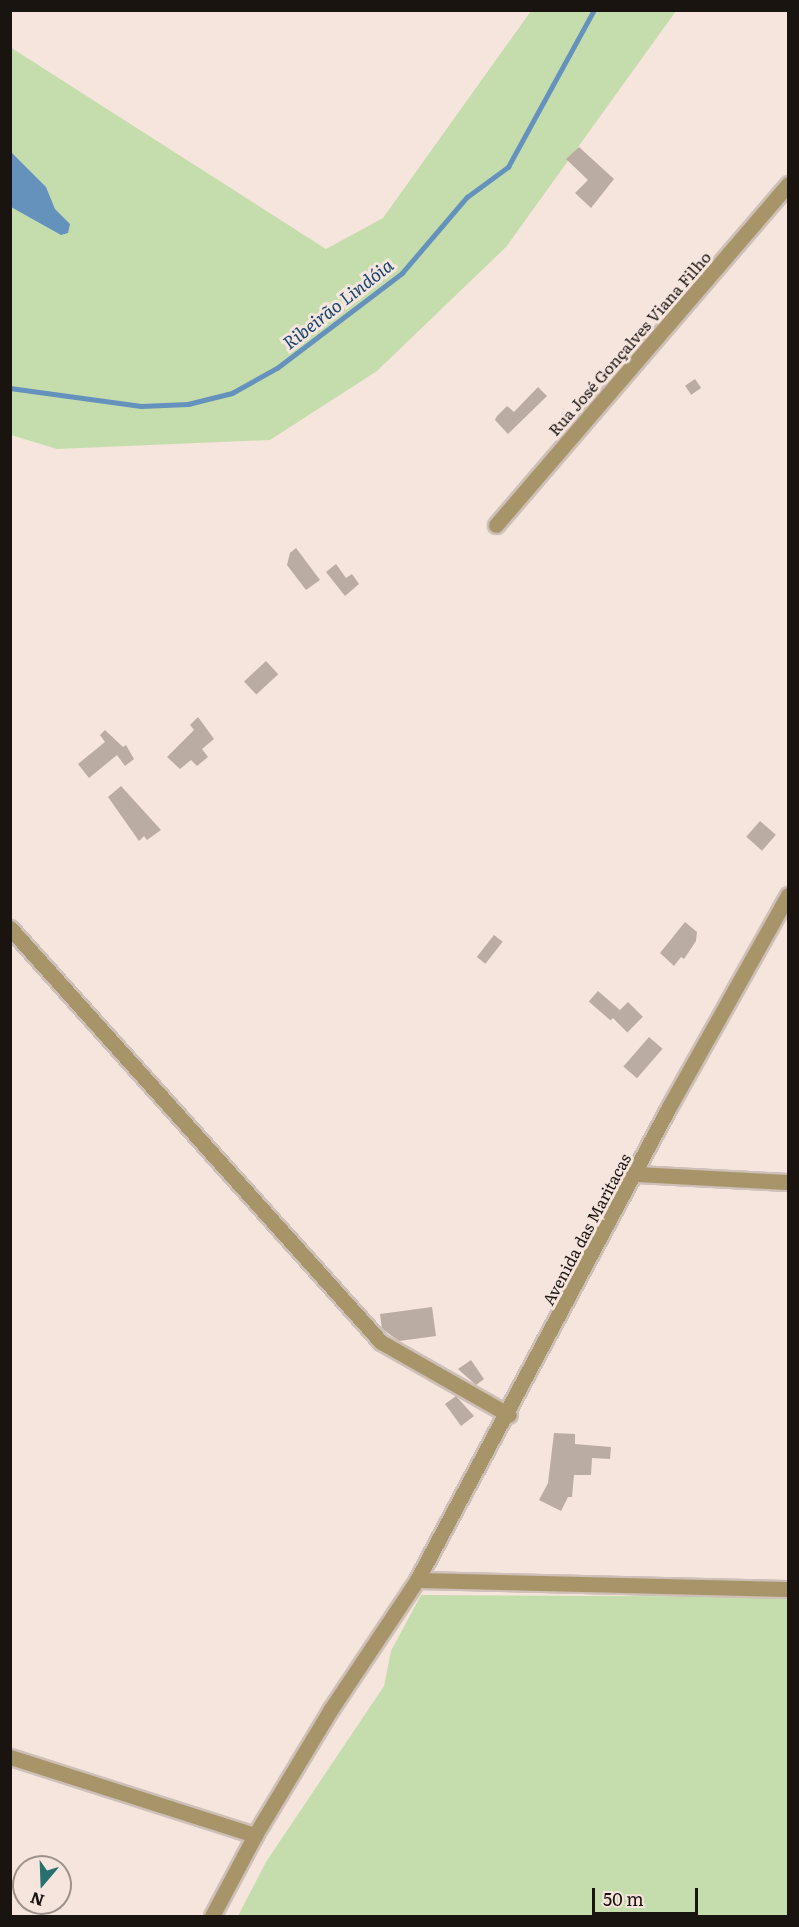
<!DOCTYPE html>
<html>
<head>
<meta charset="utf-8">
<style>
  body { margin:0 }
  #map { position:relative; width:799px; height:1927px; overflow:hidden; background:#f5e5dd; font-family:Literata,serif }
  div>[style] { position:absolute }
  .green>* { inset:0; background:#c5ddac }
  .water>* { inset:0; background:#6592bd }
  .stream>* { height:4.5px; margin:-2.25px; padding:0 2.25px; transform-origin:2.25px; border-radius:2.25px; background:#6592bd }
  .building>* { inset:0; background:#baaba3; transform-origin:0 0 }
  .roads { filter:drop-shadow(2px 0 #cebfb8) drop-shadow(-2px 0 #cebfb8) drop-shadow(0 2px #cebfb8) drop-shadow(0 -2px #cebfb8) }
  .minor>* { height:15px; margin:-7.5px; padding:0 7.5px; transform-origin:7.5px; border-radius:7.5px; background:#a89469 }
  span { translate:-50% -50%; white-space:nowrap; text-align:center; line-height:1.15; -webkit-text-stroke:6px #f5e5dd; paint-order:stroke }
  .street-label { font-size:16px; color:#1a1411 }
  .water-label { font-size:18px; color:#144771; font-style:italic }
  .frame { position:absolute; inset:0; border:12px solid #1a1411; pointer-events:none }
  .north { position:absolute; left:12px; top:1855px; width:60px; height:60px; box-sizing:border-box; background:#f5e5dd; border:2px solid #9d918b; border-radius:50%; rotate:199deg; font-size:16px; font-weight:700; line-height:24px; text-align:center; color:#1a1411 }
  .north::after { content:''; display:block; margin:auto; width:21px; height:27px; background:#277270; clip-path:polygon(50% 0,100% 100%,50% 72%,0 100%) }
  .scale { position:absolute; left:592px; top:1888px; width:106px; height:27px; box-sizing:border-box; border:3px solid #1a1411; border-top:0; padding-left:8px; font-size:18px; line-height:21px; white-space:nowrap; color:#1a1411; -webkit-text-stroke:4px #f5e5dd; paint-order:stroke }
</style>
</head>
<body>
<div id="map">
  <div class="green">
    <div style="clip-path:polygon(531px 11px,676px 11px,506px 247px,377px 371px,270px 440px,57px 449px,11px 435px,10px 47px,326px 249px,383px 218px)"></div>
    <div style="clip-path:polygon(421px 1595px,788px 1597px,788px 1916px,238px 1916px,266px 1862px,384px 1686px,391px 1651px)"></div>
  </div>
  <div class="water">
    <div style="clip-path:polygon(11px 152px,46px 187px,55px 209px,70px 224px,68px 233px,61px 235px,11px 207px)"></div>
  </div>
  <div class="stream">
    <div style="left:10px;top:388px;width:132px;rotate:7.8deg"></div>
    <div style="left:141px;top:406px;width:47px;rotate:-2.4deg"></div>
    <div style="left:188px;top:404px;width:45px;rotate:-14deg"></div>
    <div style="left:232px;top:393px;width:51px;rotate:-29.1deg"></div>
    <div style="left:277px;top:368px;width:157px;rotate:-37.2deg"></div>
    <div style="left:402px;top:273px;width:100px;rotate:-49.5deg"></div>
    <div style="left:467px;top:197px;width:51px;rotate:-36.2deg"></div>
    <div style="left:508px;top:167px;width:179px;rotate:-61.3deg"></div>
  </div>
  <div class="building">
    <div style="clip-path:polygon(579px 147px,614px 179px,591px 208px,575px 193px,588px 180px,566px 159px)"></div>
    <div style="left:695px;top:379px;width:11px;height:12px;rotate:56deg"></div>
    <div style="clip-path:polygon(538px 387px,547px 396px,508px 434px,495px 420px,497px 416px,507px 406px,514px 412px)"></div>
    <div style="clip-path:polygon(296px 548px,320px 580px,306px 590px,287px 565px,290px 553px)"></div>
    <div style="clip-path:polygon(336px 564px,346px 578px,352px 574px,359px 584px,345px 596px,326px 572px)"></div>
    <div style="left:266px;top:661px;width:18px;height:30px;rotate:47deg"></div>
    <div style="clip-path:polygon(198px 717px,214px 739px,202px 749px,208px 757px,197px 766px,191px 760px,180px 769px,167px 757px,194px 730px,190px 725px)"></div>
    <div style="clip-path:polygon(105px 730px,123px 747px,126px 745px,134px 759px,125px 766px,117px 755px,89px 778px,78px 764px,105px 742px,100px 735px)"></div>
    <div style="clip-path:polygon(121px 786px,161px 830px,147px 840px,144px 836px,139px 841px,108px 797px)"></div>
    <div style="left:760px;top:821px;width:21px;height:21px;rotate:41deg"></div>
    <div style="clip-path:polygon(685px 922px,697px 932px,696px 941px,684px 959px,681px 957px,674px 966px,660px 953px)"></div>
    <div style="left:494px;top:935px;width:11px;height:28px;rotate:38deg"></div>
    <div style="left:598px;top:991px;width:29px;height:14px;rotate:41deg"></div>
    <div style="left:628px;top:1002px;width:21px;height:22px;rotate:45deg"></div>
    <div style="left:649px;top:1037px;width:18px;height:39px;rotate:41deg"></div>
    <div style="clip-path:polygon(432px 1307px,436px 1336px,399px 1341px,382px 1329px,380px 1314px)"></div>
    <div style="clip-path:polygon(471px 1360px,484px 1379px,476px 1385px,458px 1369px)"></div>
    <div style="clip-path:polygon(456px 1396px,474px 1416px,461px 1426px,445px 1404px)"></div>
    <div style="clip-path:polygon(554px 1433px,575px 1434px,575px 1444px,611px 1447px,610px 1459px,592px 1458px,591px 1475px,574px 1475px,572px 1497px,568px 1497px,561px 1511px,539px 1500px,548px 1483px)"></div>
  </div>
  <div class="roads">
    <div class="minor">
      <div style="left:496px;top:525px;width:449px;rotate:-49.4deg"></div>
      <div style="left:10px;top:928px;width:556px;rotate:48.14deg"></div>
      <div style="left:381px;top:1342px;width:147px;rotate:29.7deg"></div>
      <div style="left:635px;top:1174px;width:153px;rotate:3deg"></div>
      <div style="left:417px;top:1580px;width:371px;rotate:1.4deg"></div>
      <div style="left:10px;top:1757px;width:257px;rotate:17.7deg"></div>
      <div style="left:212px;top:1916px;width:92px;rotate:-62deg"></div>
      <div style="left:255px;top:1835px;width:147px;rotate:-58.9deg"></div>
      <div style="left:331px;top:1709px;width:155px;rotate:-56.3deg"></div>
      <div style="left:417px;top:1580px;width:536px;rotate:-61.95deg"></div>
      <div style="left:669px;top:1107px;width:243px;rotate:-60.7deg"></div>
    </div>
  </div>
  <div class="street-label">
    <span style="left:629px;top:343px;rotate:-49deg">Rua José Gonçalves Viana Filho</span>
    <span style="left:586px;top:1229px;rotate:-62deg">Avenida das Maritacas</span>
  </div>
  <div class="water-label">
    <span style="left:338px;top:304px;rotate:-38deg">Ribeirão Lindóia</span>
  </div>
  <div class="frame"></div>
  <div class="north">N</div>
  <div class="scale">50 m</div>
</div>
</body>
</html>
